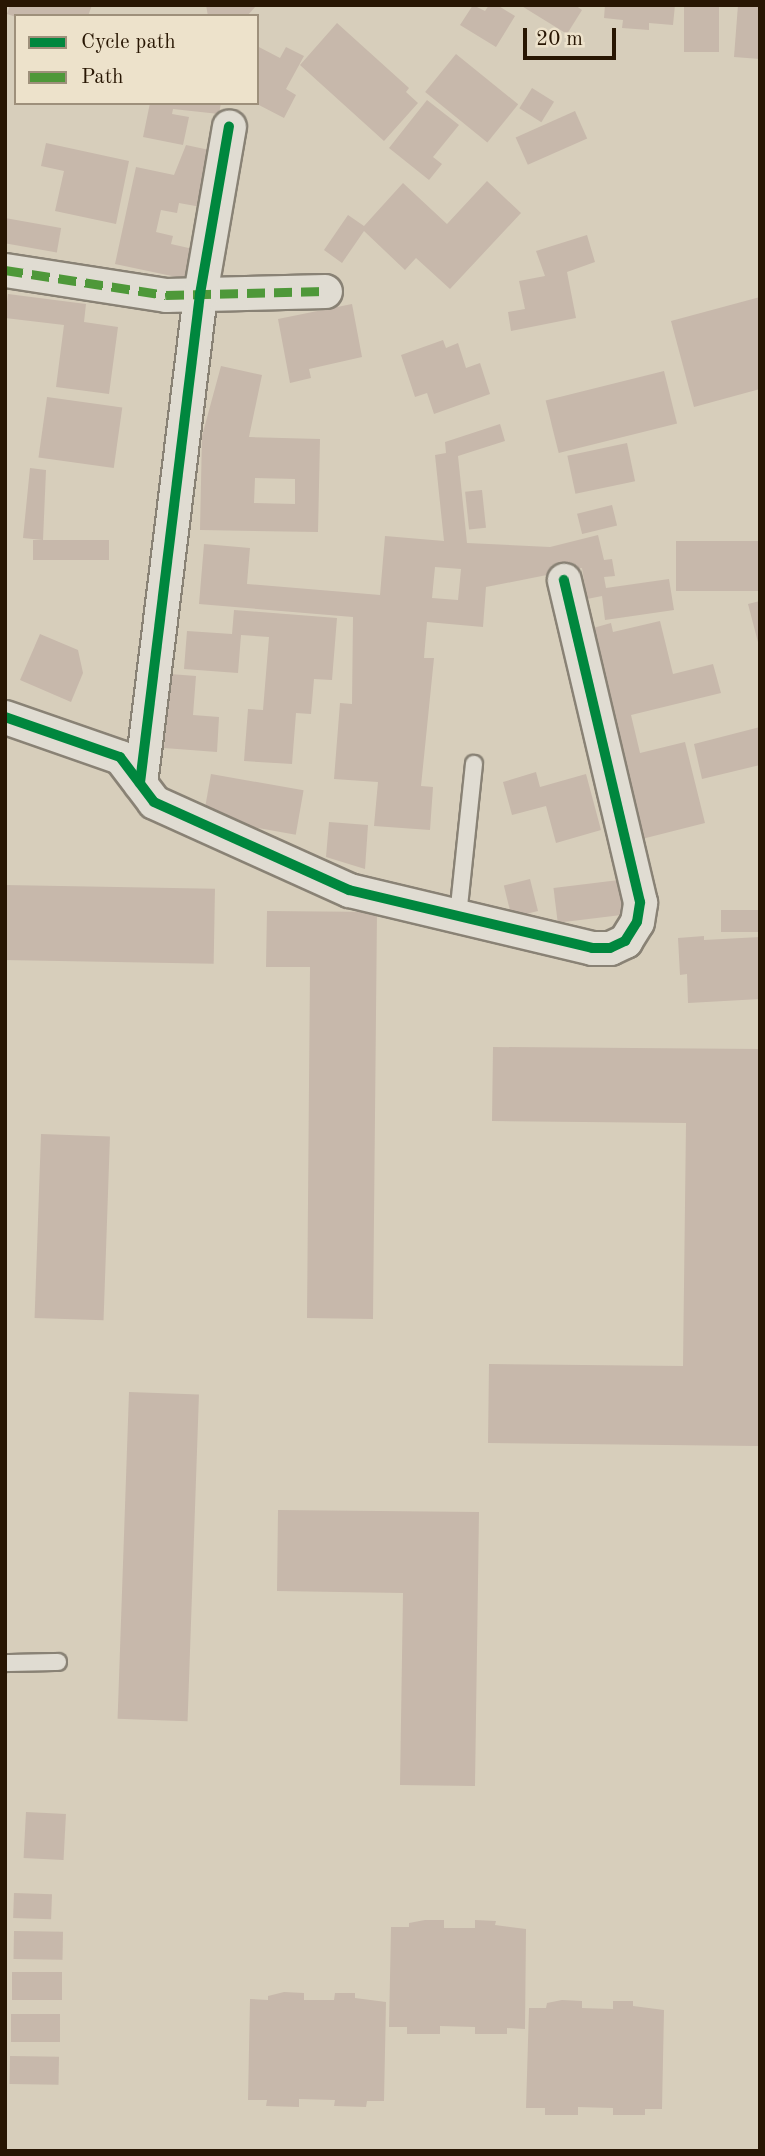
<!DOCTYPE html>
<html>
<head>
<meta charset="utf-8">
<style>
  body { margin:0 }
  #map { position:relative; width:765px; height:2156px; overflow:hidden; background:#d7cebb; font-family:"Old Standard TT",serif }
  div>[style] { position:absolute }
  .building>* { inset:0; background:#c7b8ab; transform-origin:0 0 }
  .roads { filter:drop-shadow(2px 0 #898275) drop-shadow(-2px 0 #898275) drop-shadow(0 2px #898275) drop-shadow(0 -2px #898275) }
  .lane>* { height:16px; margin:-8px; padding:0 8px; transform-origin:8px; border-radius:8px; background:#e0dcd2 }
  .street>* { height:33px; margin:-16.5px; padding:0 16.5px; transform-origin:16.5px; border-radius:16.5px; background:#e0dcd2 }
  .quiet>* { height:9px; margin-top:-4.5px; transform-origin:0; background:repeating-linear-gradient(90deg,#4e9839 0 18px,transparent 0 27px) }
  .cycleway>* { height:10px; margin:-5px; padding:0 5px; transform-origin:5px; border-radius:5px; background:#00873e }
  span { translate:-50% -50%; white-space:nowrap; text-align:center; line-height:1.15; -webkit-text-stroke:5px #ede2cb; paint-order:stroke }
  .frame { position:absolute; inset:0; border:7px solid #281603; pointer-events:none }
  .legend { position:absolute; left:14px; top:14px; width:245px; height:91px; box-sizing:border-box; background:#ede2cb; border:2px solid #9e907b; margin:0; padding:9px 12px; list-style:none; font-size:21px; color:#281603 }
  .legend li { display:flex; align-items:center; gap:14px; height:35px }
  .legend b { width:35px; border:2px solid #9e907b }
  .scale { position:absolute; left:523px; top:28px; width:93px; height:32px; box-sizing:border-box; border:4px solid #281603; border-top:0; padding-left:9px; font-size:21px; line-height:24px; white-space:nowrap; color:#281603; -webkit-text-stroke:5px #ede2cb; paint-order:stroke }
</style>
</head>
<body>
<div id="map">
  <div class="building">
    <div style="clip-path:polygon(10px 5px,92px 5px,88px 16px,16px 17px,7px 14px)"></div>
    <div style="clip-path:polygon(206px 5px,257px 5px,247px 16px,208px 16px)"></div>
    <div style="clip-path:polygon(473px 5px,485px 11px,489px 5px,497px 5px,515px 16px,496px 47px,460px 25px)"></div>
    <div style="clip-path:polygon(520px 5px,575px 5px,582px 10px,567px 34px)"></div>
    <div style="clip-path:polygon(605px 5px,675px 5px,673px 25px,649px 23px,649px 30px,622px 28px,623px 20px,604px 18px)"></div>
    <div style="left:684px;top:5px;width:35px;height:47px"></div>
    <div style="clip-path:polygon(738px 5px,760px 5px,760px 59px,734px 57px)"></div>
    <div style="clip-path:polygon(337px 23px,409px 88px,406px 92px,418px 103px,384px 141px,300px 65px)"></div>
    <div style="clip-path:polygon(257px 46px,280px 58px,286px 47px,304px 56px,286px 89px,296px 95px,284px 118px,257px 104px)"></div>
    <div style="left:456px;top:54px;width:80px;height:49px;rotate:39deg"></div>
    <div style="left:532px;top:88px;width:26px;height:24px;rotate:32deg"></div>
    <div style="clip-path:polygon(427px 100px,459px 125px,433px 157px,442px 164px,429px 180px,389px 148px)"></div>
    <div style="clip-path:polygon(150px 103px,221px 103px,219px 114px,173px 109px,172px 114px,189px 117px,183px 145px,143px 137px)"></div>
    <div style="left:575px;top:111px;width:30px;height:65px;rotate:66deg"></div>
    <div style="clip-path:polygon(46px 143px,129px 161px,116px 224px,55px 211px,64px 171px,41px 166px)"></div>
    <div style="clip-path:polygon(186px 145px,214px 151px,201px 207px,179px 203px,177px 213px,161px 210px,156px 232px,173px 236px,171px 244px,193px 249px,186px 279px,115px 264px,136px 167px,174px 175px)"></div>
    <div style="clip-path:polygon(487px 181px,521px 213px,450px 289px,416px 258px,405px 270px,364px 231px,342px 263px,324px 250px,348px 215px,364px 226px,403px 183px,447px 224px)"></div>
    <div style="left:5px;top:218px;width:57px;height:25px;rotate:10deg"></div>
    <div style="clip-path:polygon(587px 235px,595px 262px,567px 272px,576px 318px,511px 331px,508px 312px,525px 309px,519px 281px,545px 276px,536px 251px)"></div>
    <div style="clip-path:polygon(8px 294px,86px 304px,84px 322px,118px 327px,109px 394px,56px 387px,64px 325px,5px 318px)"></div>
    <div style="clip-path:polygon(760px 297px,760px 389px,694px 407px,671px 321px)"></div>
    <div style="clip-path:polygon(352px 304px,362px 357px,309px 369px,311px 378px,290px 383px,278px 319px)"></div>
    <div style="clip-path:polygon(443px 340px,446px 348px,458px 343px,466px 368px,480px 363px,490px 394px,434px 414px,427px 393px,415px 397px,401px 355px)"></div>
    <div style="clip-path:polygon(evenodd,221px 366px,262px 375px,249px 437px,320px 439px,318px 532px,200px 530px,202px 436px,221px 366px,255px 478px,295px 479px,295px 504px,254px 503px,255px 478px)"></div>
    <div style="left:664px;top:371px;width:54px;height:122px;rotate:76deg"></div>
    <div style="left:47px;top:397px;width:76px;height:61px;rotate:8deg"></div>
    <div style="clip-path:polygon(evenodd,500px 424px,505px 441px,458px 456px,467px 543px,550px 547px,598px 535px,604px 560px,612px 559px,615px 576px,604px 577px,606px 588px,669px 579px,674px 610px,605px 620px,602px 596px,587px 599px,582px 568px,486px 587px,483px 627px,427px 622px,424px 658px,434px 658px,421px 786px,433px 787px,430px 830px,374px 826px,378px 782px,334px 779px,340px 703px,352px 704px,353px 617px,199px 604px,204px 544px,250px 548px,247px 584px,380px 595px,385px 536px,444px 541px,435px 455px,446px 453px,445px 442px,500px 424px,435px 567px,461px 569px,458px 600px,432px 598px,435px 567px)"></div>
    <div style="left:627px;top:443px;width:39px;height:61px;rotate:78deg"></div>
    <div style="clip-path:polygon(30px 468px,46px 470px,43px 540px,23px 538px)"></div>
    <div style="left:482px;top:490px;width:38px;height:17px;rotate:84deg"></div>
    <div style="left:612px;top:505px;width:21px;height:36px;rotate:76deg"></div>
    <div style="left:33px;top:540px;width:76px;height:20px"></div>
    <div style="left:760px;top:541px;width:50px;height:84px;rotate:90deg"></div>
    <div style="clip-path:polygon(760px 601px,760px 646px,759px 646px,748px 604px)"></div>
    <div style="clip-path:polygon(234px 610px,337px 618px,332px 680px,314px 679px,311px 714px,296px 713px,292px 764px,244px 761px,248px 709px,263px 710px,269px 637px,241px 635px,238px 673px,184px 669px,187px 631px,232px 634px)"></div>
    <div style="clip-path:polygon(660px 621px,673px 674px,713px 664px,721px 693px,631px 715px,640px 753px,685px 742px,705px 823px,634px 841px,586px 630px,611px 623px,613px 632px)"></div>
    <div style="clip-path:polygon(40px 634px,78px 650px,83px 673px,71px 702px,20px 680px)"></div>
    <div style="clip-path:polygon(170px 674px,196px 676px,193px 715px,219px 717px,217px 752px,164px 748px)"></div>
    <div style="clip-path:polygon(760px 727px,760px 765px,702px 779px,694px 744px)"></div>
    <div style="clip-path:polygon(536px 772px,540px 787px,586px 774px,601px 830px,556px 843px,546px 806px,512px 815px,503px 782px)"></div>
    <div style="left:211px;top:774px;width:94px;height:45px;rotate:10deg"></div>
    <div style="clip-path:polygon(329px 822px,368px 825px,365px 869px,326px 857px)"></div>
    <div style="left:530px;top:879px;width:33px;height:27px;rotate:76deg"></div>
    <div style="left:619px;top:880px;width:35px;height:66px;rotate:83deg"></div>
    <div style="left:5px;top:885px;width:210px;height:75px;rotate:1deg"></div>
    <div style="left:760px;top:910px;width:22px;height:39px;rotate:90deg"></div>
    <div style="clip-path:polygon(267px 911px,377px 912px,373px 1319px,307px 1318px,310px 967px,266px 967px)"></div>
    <div style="clip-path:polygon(704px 936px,704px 940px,760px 937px,760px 999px,688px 1003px,687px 974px,680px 975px,678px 938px)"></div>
    <div style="clip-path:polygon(493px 1047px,760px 1049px,758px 1446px,488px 1443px,489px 1364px,683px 1366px,686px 1123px,492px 1121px)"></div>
    <div style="left:41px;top:1134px;width:69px;height:184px;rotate:2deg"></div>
    <div style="left:129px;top:1392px;width:70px;height:327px;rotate:2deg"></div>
    <div style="clip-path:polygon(278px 1510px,479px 1512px,475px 1786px,400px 1785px,403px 1593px,277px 1591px)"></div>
    <div style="left:26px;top:1812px;width:40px;height:46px;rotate:3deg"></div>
    <div style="left:14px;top:1893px;width:38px;height:25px;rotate:2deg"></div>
    <div style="clip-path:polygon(425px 1920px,444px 1920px,444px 1928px,475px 1928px,475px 1920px,496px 1921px,495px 1925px,526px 1929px,525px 2029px,507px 2028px,507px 2034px,475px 2034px,475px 2027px,440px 2026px,440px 2034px,407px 2034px,407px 2027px,389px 2027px,391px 1927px,409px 1927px,409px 1923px)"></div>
    <div style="left:14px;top:1931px;width:49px;height:28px;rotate:1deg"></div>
    <div style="left:12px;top:1972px;width:50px;height:28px"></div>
    <div style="clip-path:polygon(284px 1992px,304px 1993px,304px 2000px,334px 2000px,335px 1993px,355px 1993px,355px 1998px,386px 2002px,384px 2101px,367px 2101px,366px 2107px,334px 2106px,335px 2100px,299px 2099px,299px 2107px,266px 2106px,267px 2100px,248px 2100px,250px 1999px,268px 2000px,268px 1996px)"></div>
    <div style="clip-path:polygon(562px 2000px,582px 2001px,582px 2008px,613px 2009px,613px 2001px,633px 2001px,633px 2006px,664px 2010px,662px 2109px,645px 2109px,645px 2115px,613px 2115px,613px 2108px,578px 2107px,578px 2115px,545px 2115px,545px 2108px,526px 2108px,529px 2008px,546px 2008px,547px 2003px)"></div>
    <div style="left:11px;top:2014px;width:49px;height:28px"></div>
    <div style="left:10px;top:2056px;width:49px;height:28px;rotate:1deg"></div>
  </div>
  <div class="roads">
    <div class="lane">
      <div style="left:458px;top:916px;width:153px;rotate:-84deg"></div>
      <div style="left:5px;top:1663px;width:53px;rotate:-1.1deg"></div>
    </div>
    <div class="street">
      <div style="left:5px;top:270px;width:163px;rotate:8.8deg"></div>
      <div style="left:166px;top:295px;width:159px;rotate:-1.4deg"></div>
      <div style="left:5px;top:717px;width:122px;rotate:19.2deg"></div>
      <div style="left:120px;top:757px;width:56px;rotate:52.9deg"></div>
      <div style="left:154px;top:802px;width:214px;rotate:24.3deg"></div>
      <div style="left:349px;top:890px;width:250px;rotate:13.4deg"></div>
      <div style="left:592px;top:948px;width:18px"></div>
      <div style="left:610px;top:948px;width:17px;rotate:-25deg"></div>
      <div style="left:625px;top:941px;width:22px;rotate:-58deg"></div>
      <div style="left:637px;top:922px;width:20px;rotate:-81deg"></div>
      <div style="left:640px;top:902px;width:331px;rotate:-103.3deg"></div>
      <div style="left:140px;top:783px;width:493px;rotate:-83deg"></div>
      <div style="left:200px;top:294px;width:170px;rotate:-80.2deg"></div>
    </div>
  </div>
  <div class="quiet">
    <div style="left:5px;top:270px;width:163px;rotate:8.8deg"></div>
    <div style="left:166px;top:295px;width:159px;rotate:-1.4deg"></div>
  </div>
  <div class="cycleway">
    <div style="left:5px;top:717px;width:122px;rotate:19.2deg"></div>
    <div style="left:120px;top:757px;width:56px;rotate:52.9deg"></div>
    <div style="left:154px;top:802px;width:214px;rotate:24.3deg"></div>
    <div style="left:349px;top:890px;width:250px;rotate:13.4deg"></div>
    <div style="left:592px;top:948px;width:18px"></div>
    <div style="left:610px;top:948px;width:17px;rotate:-25deg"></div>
    <div style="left:625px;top:941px;width:22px;rotate:-58deg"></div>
    <div style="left:637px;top:922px;width:20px;rotate:-81deg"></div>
    <div style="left:640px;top:902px;width:331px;rotate:-103.3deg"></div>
    <div style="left:140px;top:783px;width:493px;rotate:-83deg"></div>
    <div style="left:200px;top:294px;width:170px;rotate:-80.2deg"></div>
  </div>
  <div class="frame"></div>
  <ul class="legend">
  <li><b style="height:9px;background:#00873e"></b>Cycle path</li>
  <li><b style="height:9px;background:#4e9839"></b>Path</li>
  </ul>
  <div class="scale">20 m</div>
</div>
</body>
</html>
